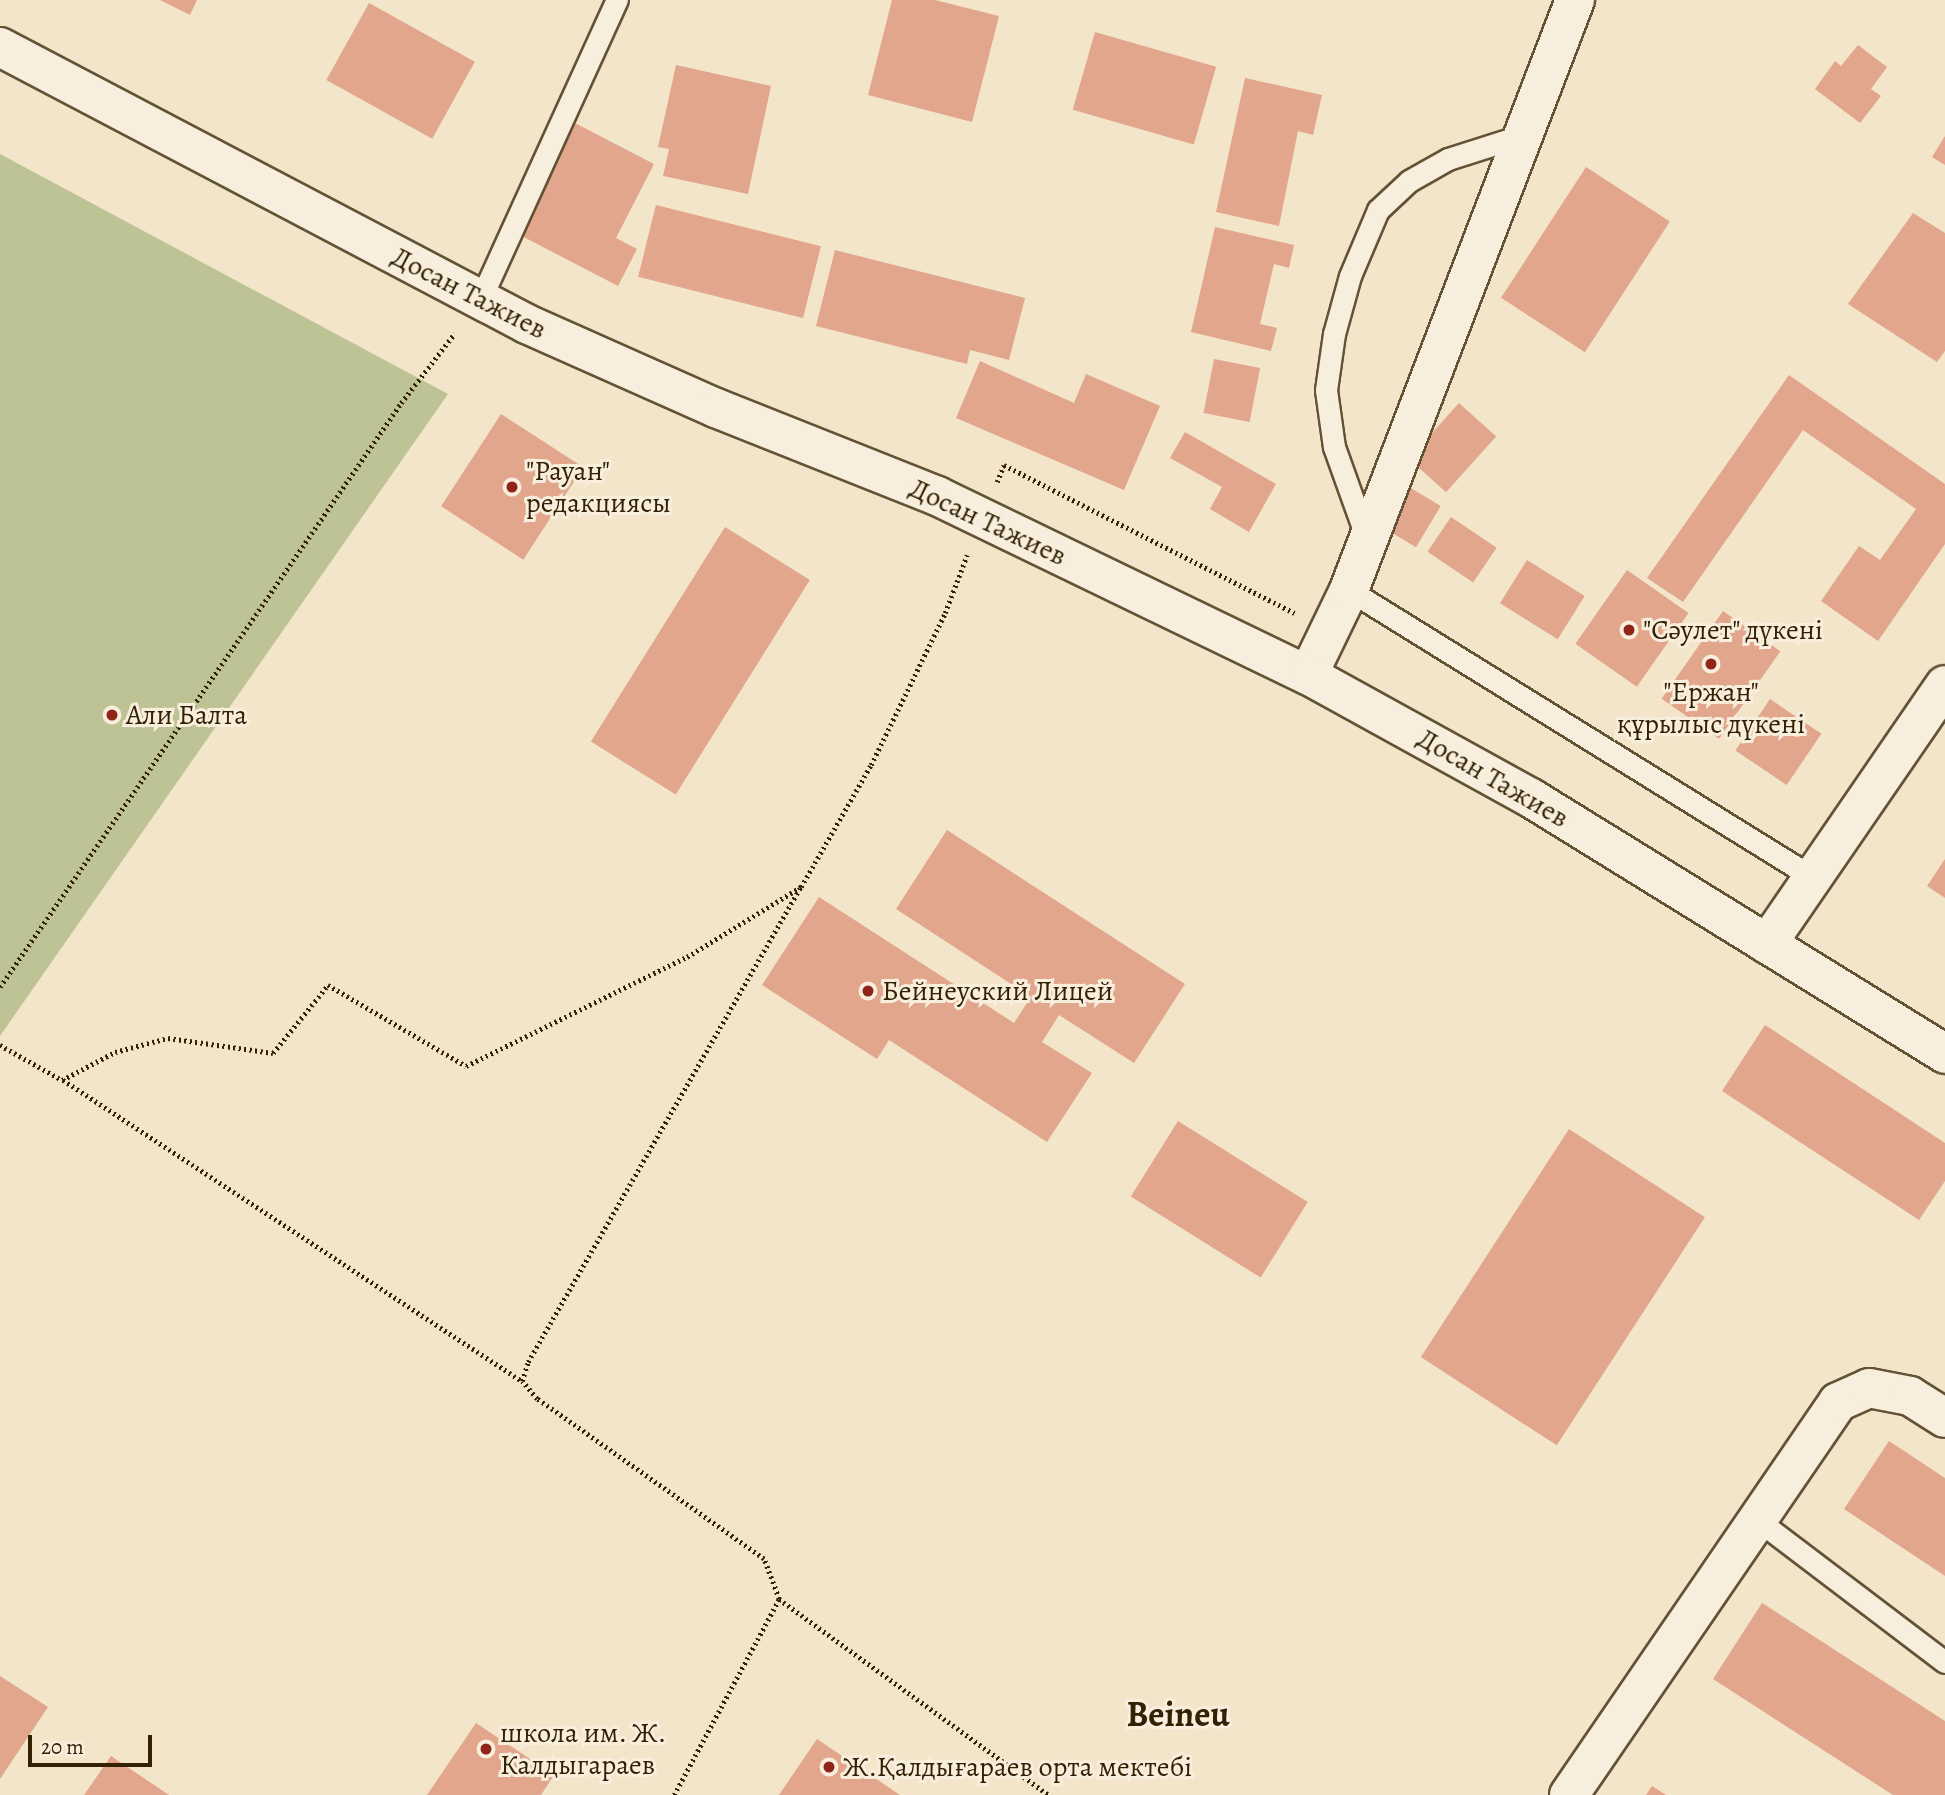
<!DOCTYPE html>
<html>
<head>
<meta charset="utf-8">
<style>
  body { margin:0 }
  #map { position:relative; width:1945px; height:1795px; overflow:hidden; background:#f3e5ca; font-family:Alegreya,serif }
  div>[style] { position:absolute }
  .green>* { inset:0; background:#bec395 }
  .building>* { inset:0; background:#e1a68c; transform-origin:0 0 }
  .path>* { height:4.5px; margin-top:-2.25px; transform-origin:0; background:repeating-linear-gradient(90deg,#342103 0 2px,transparent 0 5.5px) }
  .roads { filter:drop-shadow(2px 0 #645235) drop-shadow(-2px 0 #645235) drop-shadow(0 2px #645235) drop-shadow(0 -2px #645235) }
  .lane>* { height:21px; margin:-10.5px; padding:0 10.5px; transform-origin:10.5px; border-radius:10.5px; background:#f7eedd }
  .street>* { height:38px; margin:-19px; padding:0 19px; transform-origin:19px; border-radius:19px; background:#f7eedd }
  .secondary>* { height:38px; margin:-19px; padding:0 19px; transform-origin:19px; border-radius:19px; background:#f7eedd }
  .dots>* { width:19px; height:19px; translate:-50% -50%; box-sizing:border-box; border:4px solid #f7eedd; border-radius:50% }
  span { translate:-50% -50%; white-space:nowrap; text-align:center; line-height:1.15; -webkit-text-stroke:6px #f7eedd; paint-order:stroke }
  .street-label { font-size:28px; color:#342103 }
  .poi-label { font-size:28px; color:#342103 }
  .left { translate:0 -50%; text-align:left }
  .district-label { font-size:35px; color:#342103; font-weight:700 }
  .scale { position:absolute; left:28px; top:1735px; width:124px; height:32px; box-sizing:border-box; border:4px solid #342103; border-top:0; padding-left:9px; font-size:21px; line-height:24px; white-space:nowrap; color:#342103; -webkit-text-stroke:5px #f7eedd; paint-order:stroke }
</style>
</head>
<body>
<div id="map">
  <div class="green">
    <div style="clip-path:polygon(0 154px,448px 394px,0 1036px)"></div>
  </div>
  <div class="building">
    <div style="clip-path:polygon(160px 0,197px 0,190px 15px)"></div>
    <div style="clip-path:polygon(892px 0,935px 0,999px 16px,972px 122px,868px 95px)"></div>
    <div style="left:369px;top:3px;width:121px;height:88px;rotate:29deg"></div>
    <div style="left:1095px;top:32px;width:126px;height:81px;rotate:16deg"></div>
    <div style="clip-path:polygon(1858px 45px,1887px 67px,1871px 89px,1881px 96px,1860px 123px,1815px 89px,1835px 61px,1841px 66px)"></div>
    <div style="clip-path:polygon(676px 65px,771px 86px,748px 194px,663px 176px,669px 149px,658px 147px)"></div>
    <div style="clip-path:polygon(1245px 78px,1322px 95px,1313px 135px,1298px 131px,1279px 226px,1216px 212px)"></div>
    <div style="clip-path:polygon(573px 122px,654px 164px,616px 238px,637px 249px,618px 286px,516px 233px)"></div>
    <div style="clip-path:polygon(1945px 136px,1945px 165px,1932px 157px)"></div>
    <div style="left:1586px;top:167px;width:100px;height:156px;rotate:33deg"></div>
    <div style="left:656px;top:205px;width:170px;height:74px;rotate:14deg"></div>
    <div style="clip-path:polygon(1913px 213px,1945px 233px,1945px 351px,1937px 362px,1848px 304px)"></div>
    <div style="clip-path:polygon(1215px 227px,1294px 245px,1289px 268px,1274px 264px,1260px 324px,1277px 328px,1271px 351px,1191px 332px)"></div>
    <div style="clip-path:polygon(835px 250px,1025px 298px,1009px 360px,970px 350px,967px 364px,816px 326px)"></div>
    <div style="left:1214px;top:359px;width:47px;height:55px;rotate:11deg"></div>
    <div style="clip-path:polygon(980px 361px,1074px 403px,1086px 374px,1160px 406px,1124px 490px,956px 418px)"></div>
    <div style="clip-path:polygon(1789px 375px,1945px 484px,1945px 544px,1878px 641px,1821px 601px,1859px 546px,1880px 560px,1916px 509px,1803px 430px,1683px 602px,1647px 578px)"></div>
    <div style="left:1459px;top:403px;width:50px;height:75px;rotate:42deg"></div>
    <div style="left:501px;top:414px;width:98px;height:110px;rotate:33deg"></div>
    <div style="clip-path:polygon(1185px 432px,1276px 484px,1249px 532px,1210px 509px,1222px 487px,1170px 458px)"></div>
    <div style="left:1409px;top:487px;width:37px;height:48px;rotate:31deg"></div>
    <div style="left:1451px;top:517px;width:55px;height:42px;rotate:34deg"></div>
    <div style="left:725px;top:527px;width:100px;height:253px;rotate:32deg"></div>
    <div style="left:1527px;top:560px;width:68px;height:51px;rotate:32deg"></div>
    <div style="left:1627px;top:570px;width:75px;height:90px;rotate:35deg"></div>
    <div style="left:1723px;top:611px;width:70px;height:107px;rotate:35deg"></div>
    <div style="left:1770px;top:699px;width:62px;height:62px;rotate:34deg"></div>
    <div style="clip-path:polygon(947px 830px,1185px 984px,1134px 1063px,1059px 1015px,1042px 1042px,1092px 1073px,1047px 1142px,889px 1040px,877px 1059px,762px 985px,819px 897px,1014px 1023px,1031px 997px,896px 909px)"></div>
    <div style="clip-path:polygon(1945px 859px,1945px 898px,1927px 886px)"></div>
    <div style="clip-path:polygon(1765px 1025px,1945px 1143px,1945px 1181px,1919px 1220px,1722px 1091px)"></div>
    <div style="left:1178px;top:1121px;width:153px;height:89px;rotate:32deg"></div>
    <div style="left:1569px;top:1129px;width:162px;height:272px;rotate:33deg"></div>
    <div style="clip-path:polygon(1889px 1441px,1945px 1478px,1945px 1576px,1844px 1509px)"></div>
    <div style="clip-path:polygon(1762px 1603px,1945px 1721px,1945px 1795px,1893px 1795px,1713px 1679px)"></div>
    <div style="clip-path:polygon(0 1676px,48px 1707px,0 1779px)"></div>
    <div style="clip-path:polygon(476px 1723px,554px 1775px,541px 1795px,427px 1795px)"></div>
    <div style="clip-path:polygon(817px 1739px,900px 1795px,779px 1795px)"></div>
    <div style="clip-path:polygon(111px 1756px,169px 1795px,84px 1795px)"></div>
    <div style="clip-path:polygon(1652px 1786px,1666px 1795px,1646px 1795px)"></div>
  </div>
  <div class="path">
    <div style="left:997px;top:482px;width:18px;rotate:-68deg"></div>
    <div style="left:1004px;top:465px;width:326px;rotate:27deg"></div>
    <div style="left:0;top:987px;width:708px;rotate:-55.52deg"></div>
    <div style="left:401px;top:403px;width:88px;rotate:-52.4deg"></div>
    <div style="left:0;top:1045px;width:71px;rotate:29.4deg"></div>
    <div style="left:62px;top:1080px;width:60px;rotate:-27.8deg"></div>
    <div style="left:115px;top:1052px;width:55px;rotate:-14.8deg"></div>
    <div style="left:168px;top:1038px;width:106px;rotate:8.1deg"></div>
    <div style="left:273px;top:1053px;width:87px;rotate:-51deg"></div>
    <div style="left:328px;top:985px;width:160px;rotate:30.4deg"></div>
    <div style="left:466px;top:1066px;width:246px;rotate:-26.3deg"></div>
    <div style="left:687px;top:957px;width:134px;rotate:-31.6deg"></div>
    <div style="left:801px;top:887px;width:141px;rotate:-60.2deg"></div>
    <div style="left:871px;top:765px;width:169px;rotate:-64deg"></div>
    <div style="left:945px;top:613px;width:62px;rotate:-69.2deg"></div>
    <div style="left:63px;top:1080px;width:549px;rotate:33.26deg"></div>
    <div style="left:779px;top:1599px;width:334px;rotate:36deg"></div>
    <div style="left:674px;top:1795px;width:222px;rotate:-61.8deg"></div>
    <div style="left:779px;top:1599px;width:43px;rotate:-110.6deg"></div>
    <div style="left:764px;top:1559px;width:278px;rotate:-144.8deg"></div>
    <div style="left:537px;top:1399px;width:23px;rotate:-130deg"></div>
    <div style="left:522px;top:1381px;width:20px;rotate:-72deg"></div>
    <div style="left:528px;top:1362px;width:546px;rotate:-60.15deg"></div>
  </div>
  <div class="roads">
    <div class="lane">
      <div style="left:480px;top:300px;width:330px;rotate:-65.5deg"></div>
      <div style="left:1367px;top:539px;width:98px;rotate:-109.7deg"></div>
      <div style="left:1334px;top:447px;width:58px;rotate:-98deg"></div>
      <div style="left:1326px;top:390px;width:57px;rotate:-81.9deg"></div>
      <div style="left:1334px;top:334px;width:60px;rotate:-74.6deg"></div>
      <div style="left:1350px;top:276px;width:72px;rotate:-67deg"></div>
      <div style="left:1378px;top:210px;width:42px;rotate:-43.1deg"></div>
      <div style="left:1409px;top:181px;width:45px;rotate:-29.4deg"></div>
      <div style="left:1448px;top:159px;width:79px;rotate:-17.7deg"></div>
      <div style="left:1349px;top:590px;width:545px;rotate:31.79deg"></div>
      <div style="left:1755px;top:1518px;width:238px;rotate:37.2deg"></div>
    </div>
    <div class="street">
      <div style="left:1308px;top:675px;width:94px;rotate:-64.2deg"></div>
      <div style="left:1349px;top:590px;width:632px;rotate:-69.04deg"></div>
      <div style="left:1767px;top:944px;width:314px;rotate:-55.5deg"></div>
      <div style="left:1569px;top:1795px;width:476px;rotate:-55.6deg"></div>
      <div style="left:1838px;top:1402px;width:34px;rotate:-24deg"></div>
      <div style="left:1869px;top:1388px;width:42px;rotate:11deg"></div>
      <div style="left:1910px;top:1396px;width:41px;rotate:32.2deg"></div>
    </div>
    <div class="secondary">
      <div style="left:0;top:47px;width:595px;rotate:27.73deg"></div>
      <div style="left:527px;top:324px;width:207px;rotate:24deg"></div>
      <div style="left:716px;top:408px;width:238px;rotate:21.7deg"></div>
      <div style="left:937px;top:496px;width:412px;rotate:25.8deg"></div>
      <div style="left:1308px;top:675px;width:255px;rotate:28.9deg"></div>
      <div style="left:1531px;top:798px;width:487px;rotate:31.7deg"></div>
    </div>
  </div>
  <div class="dots">
    <div style="left:512px;top:487px;background:#8f2418"></div>
    <div style="left:1629px;top:630px;background:#8f2418"></div>
    <div style="left:1711px;top:664px;background:#8f2418"></div>
    <div style="left:112px;top:715px;background:#8f2418"></div>
    <div style="left:868px;top:991px;background:#8f2418"></div>
    <div style="left:486px;top:1749px;background:#8f2418"></div>
    <div style="left:829px;top:1767px;background:#8f2418"></div>
  </div>
  <div class="street-label">
    <span style="left:469px;top:293px;rotate:27deg">Досан Тажиев</span>
    <span style="left:988px;top:522px;rotate:25deg">Досан Тажиев</span>
    <span style="left:1493px;top:778px;rotate:30deg">Досан Тажиев</span>
  </div>
  <div class="poi-label">
    <span class="left" style="left:526px;top:487px">"Рауан"<br>редакциясы</span>
    <span class="left" style="left:1643px;top:630px">"Сәулет" дүкені</span>
    <span style="left:1711px;top:708px">"Ержан"<br>құрылыс дүкені</span>
    <span class="left" style="left:126px;top:715px">Али Балта</span>
    <span class="left" style="left:882px;top:991px">Бейнеуский Лицей</span>
    <span class="left" style="left:500px;top:1749px">школа им. Ж.<br>Калдыгараев</span>
    <span class="left" style="left:843px;top:1767px">Ж.Қалдығараев орта мектебі</span>
  </div>
  <div class="district-label">
    <span style="left:1178px;top:1714px">Beineu</span>
  </div>
  <div class="scale">20 m</div>
</div>
</body>
</html>
